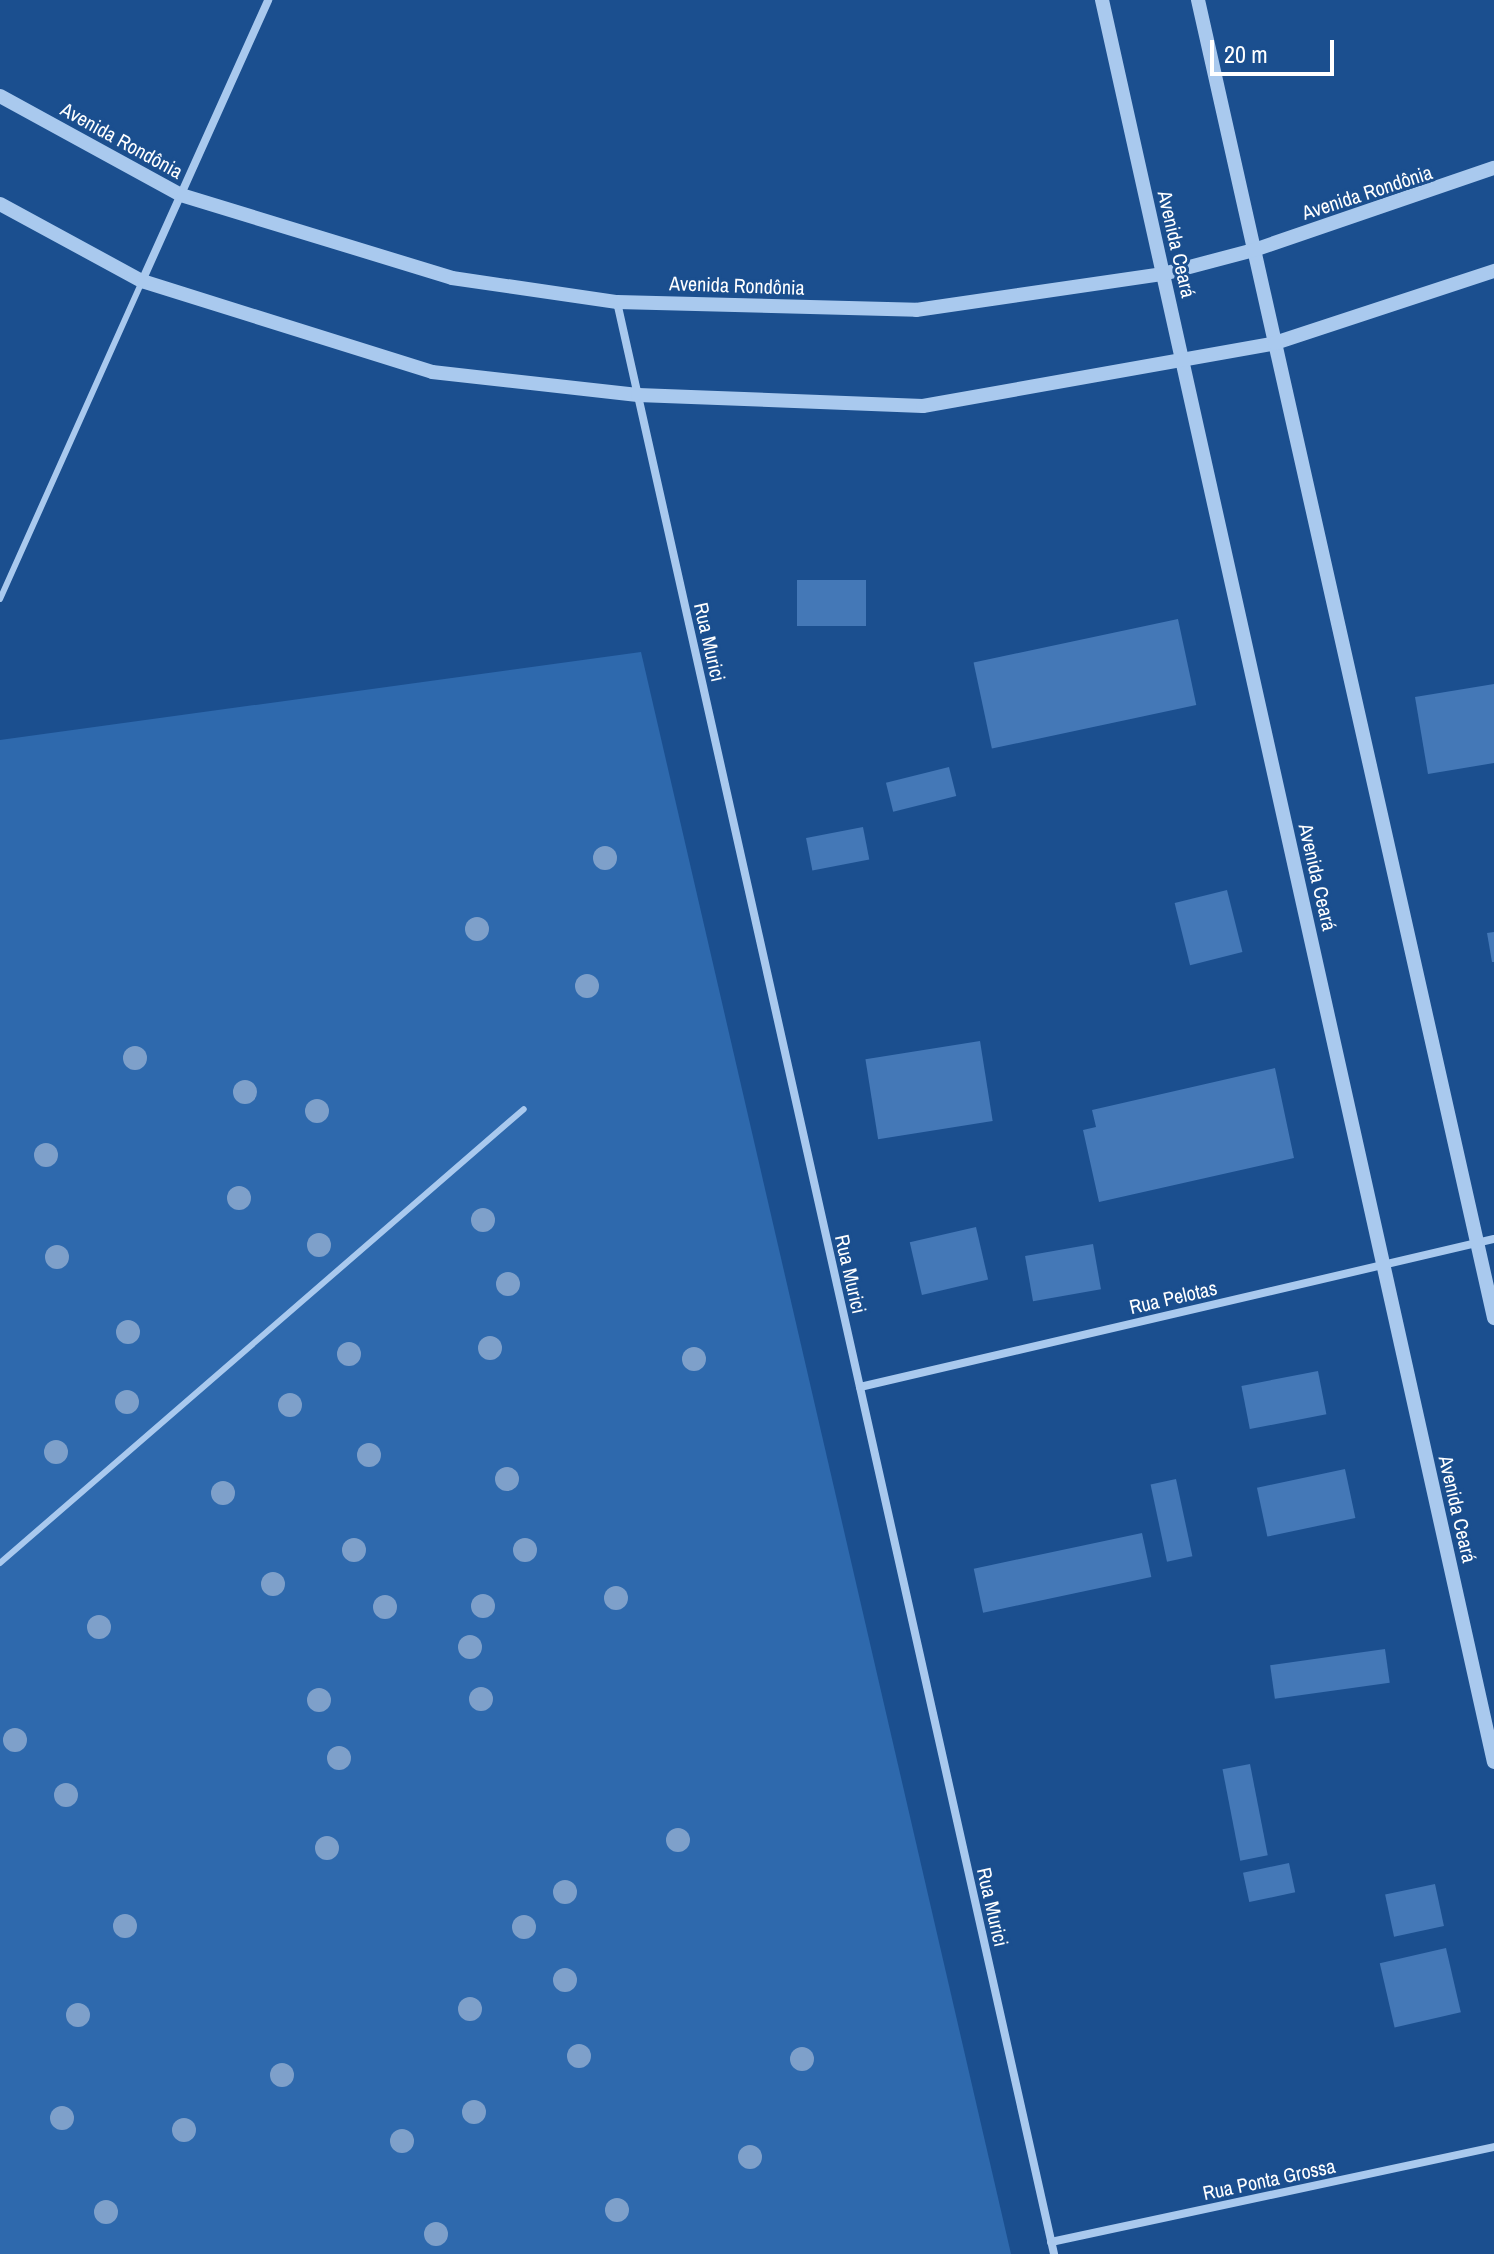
<!DOCTYPE html>
<html>
<head>
<meta charset="utf-8">
<style>
  body { margin:0 }
  #map { position:relative; width:1494px; height:2254px; overflow:hidden; background:#1b4f8f; font-family:"Archivo Narrow",sans-serif }
  div>[style] { position:absolute }
  .green>* { inset:0; background:#2e69ad }
  .building>* { inset:0; background:#4478b7; transform-origin:0 0 }
  .service>* { height:6px; margin:-3px; padding:0 3px; transform-origin:3px; border-radius:3px; background:#a9c9ee }
  .minor>* { height:8px; margin:-4px; padding:0 4px; transform-origin:4px; border-radius:4px; background:#a9c9ee }
  .tertiary>* { height:14px; margin:-7px; padding:0 7px; transform-origin:7px; border-radius:7px; background:#a9c9ee }
  .trees>* { width:24px; height:24px; margin:-12px; border-radius:50%; background:#7ea0ca }
  span { translate:-50% -50%; white-space:nowrap; text-align:center; line-height:1.15; -webkit-text-stroke:6px #1b4f8f; paint-order:stroke }
  .street-label { font-size:20px; color:#fff }
  .scale { position:absolute; left:1210px; top:40px; width:124px; height:36px; box-sizing:border-box; border:4px solid #fff; border-top:0; padding-left:10px; font-size:24px; line-height:28px; white-space:nowrap; color:#fff; -webkit-text-stroke:6px #1b4f8f; paint-order:stroke }
</style>
</head>
<body>
<div id="map">
  <div class="green">
    <div style="clip-path:polygon(641px 652px,1011px 2254px,0 2254px,0 740px)"></div>
  </div>
  <div class="building">
    <div style="left:797px;top:580px;width:69px;height:46px"></div>
    <div style="left:1178px;top:619px;width:88px;height:209px;rotate:78deg"></div>
    <div style="clip-path:polygon(1494px 684px,1494px 763px,1428px 774px,1415px 697px)"></div>
    <div style="left:949px;top:767px;width:30px;height:65px;rotate:76deg"></div>
    <div style="left:863px;top:827px;width:33px;height:58px;rotate:79deg"></div>
    <div style="left:1227px;top:890px;width:64px;height:54px;rotate:76deg"></div>
    <div style="clip-path:polygon(1494px 932px,1494px 962px,1492px 962px,1487px 933px)"></div>
    <div style="left:980px;top:1041px;width:81px;height:116px;rotate:81deg"></div>
    <div style="clip-path:polygon(1275px 1068px,1294px 1158px,1099px 1202px,1083px 1130px,1096px 1127px,1092px 1110px)"></div>
    <div style="left:976px;top:1227px;width:54px;height:68px;rotate:77deg"></div>
    <div style="left:1093px;top:1244px;width:46px;height:69px;rotate:80deg"></div>
    <div style="left:1318px;top:1371px;width:44px;height:78px;rotate:79deg"></div>
    <div style="left:1345px;top:1469px;width:50px;height:90px;rotate:78deg"></div>
    <div style="left:1176px;top:1479px;width:79px;height:26px;rotate:78deg"></div>
    <div style="left:1142px;top:1533px;width:45px;height:172px;rotate:78deg"></div>
    <div style="left:1385px;top:1649px;width:34px;height:116px;rotate:82deg"></div>
    <div style="left:1250px;top:1764px;width:93px;height:28px;rotate:79deg"></div>
    <div style="left:1289px;top:1863px;width:30px;height:47px;rotate:78deg"></div>
    <div style="left:1435px;top:1884px;width:43px;height:51px;rotate:78deg"></div>
    <div style="left:1446px;top:1948px;width:66px;height:68px;rotate:77deg"></div>
  </div>
  <div class="service">
    <div style="left:0;top:599px;width:348px;rotate:-65.9deg"></div>
    <div style="left:0;top:1563px;width:693px;rotate:-40.91deg"></div>
  </div>
  <div class="minor">
    <div style="left:142px;top:281px;width:308px;rotate:-65.8deg"></div>
    <div style="left:617px;top:302px;width:2000px;rotate:77.38deg"></div>
    <div style="left:860px;top:1387px;width:651px;rotate:-13.14deg"></div>
    <div style="left:1051px;top:2242px;width:453px;rotate:-12.1deg"></div>
  </div>
  <div class="tertiary">
    <div style="left:1102px;top:0;width:1805px;rotate:77.46deg"></div>
    <div style="left:1198px;top:0;width:1351px;rotate:77.34deg"></div>
    <div style="left:0;top:96px;width:206px;rotate:28.7deg"></div>
    <div style="left:181px;top:195px;width:283px;rotate:17deg"></div>
    <div style="left:452px;top:278px;width:167px;rotate:8.3deg"></div>
    <div style="left:617px;top:302px;width:299px;rotate:1.5deg"></div>
    <div style="left:916px;top:310px;width:250px;rotate:-8.3deg"></div>
    <div style="left:1163px;top:274px;width:94px;rotate:-14.8deg"></div>
    <div style="left:1254px;top:250px;width:254px;rotate:-18.9deg"></div>
    <div style="left:0;top:204px;width:162px;rotate:28.5deg"></div>
    <div style="left:142px;top:281px;width:304px;rotate:17.4deg"></div>
    <div style="left:432px;top:372px;width:207px;rotate:6.4deg"></div>
    <div style="left:638px;top:395px;width:285px;rotate:2.2deg"></div>
    <div style="left:923px;top:406px;width:358px;rotate:-10.1deg"></div>
    <div style="left:1275px;top:343px;width:231px;rotate:-18.2deg"></div>
  </div>
  <div class="trees">
    <div style="left:605px;top:858px"></div>
    <div style="left:477px;top:929px"></div>
    <div style="left:587px;top:986px"></div>
    <div style="left:135px;top:1058px"></div>
    <div style="left:245px;top:1092px"></div>
    <div style="left:317px;top:1111px"></div>
    <div style="left:46px;top:1155px"></div>
    <div style="left:239px;top:1198px"></div>
    <div style="left:483px;top:1220px"></div>
    <div style="left:319px;top:1245px"></div>
    <div style="left:57px;top:1257px"></div>
    <div style="left:508px;top:1284px"></div>
    <div style="left:128px;top:1332px"></div>
    <div style="left:490px;top:1348px"></div>
    <div style="left:349px;top:1354px"></div>
    <div style="left:694px;top:1359px"></div>
    <div style="left:127px;top:1402px"></div>
    <div style="left:290px;top:1405px"></div>
    <div style="left:56px;top:1452px"></div>
    <div style="left:369px;top:1455px"></div>
    <div style="left:507px;top:1479px"></div>
    <div style="left:223px;top:1493px"></div>
    <div style="left:354px;top:1550px"></div>
    <div style="left:525px;top:1550px"></div>
    <div style="left:273px;top:1584px"></div>
    <div style="left:616px;top:1598px"></div>
    <div style="left:483px;top:1606px"></div>
    <div style="left:385px;top:1607px"></div>
    <div style="left:99px;top:1627px"></div>
    <div style="left:470px;top:1647px"></div>
    <div style="left:481px;top:1699px"></div>
    <div style="left:319px;top:1700px"></div>
    <div style="left:15px;top:1740px"></div>
    <div style="left:339px;top:1758px"></div>
    <div style="left:66px;top:1795px"></div>
    <div style="left:678px;top:1840px"></div>
    <div style="left:327px;top:1848px"></div>
    <div style="left:565px;top:1892px"></div>
    <div style="left:125px;top:1926px"></div>
    <div style="left:524px;top:1927px"></div>
    <div style="left:565px;top:1980px"></div>
    <div style="left:470px;top:2009px"></div>
    <div style="left:78px;top:2015px"></div>
    <div style="left:579px;top:2056px"></div>
    <div style="left:802px;top:2059px"></div>
    <div style="left:282px;top:2075px"></div>
    <div style="left:474px;top:2112px"></div>
    <div style="left:62px;top:2118px"></div>
    <div style="left:184px;top:2130px"></div>
    <div style="left:402px;top:2141px"></div>
    <div style="left:750px;top:2157px"></div>
    <div style="left:617px;top:2210px"></div>
    <div style="left:106px;top:2212px"></div>
    <div style="left:436px;top:2234px"></div>
  </div>
  <div class="street-label">
    <span style="left:122px;top:140px;rotate:29deg">Avenida Rondônia</span>
    <span style="left:1367px;top:192px;rotate:-18deg">Avenida Rondônia</span>
    <span style="left:1177px;top:244px;rotate:77deg">Avenida Ceará</span>
    <span style="left:737px;top:285px;rotate:2deg">Avenida Rondônia</span>
    <span style="left:710px;top:642px;rotate:77deg">Rua Murici</span>
    <span style="left:1318px;top:877px;rotate:77deg">Avenida Ceará</span>
    <span style="left:851px;top:1274px;rotate:77deg">Rua Murici</span>
    <span style="left:1173px;top:1297px;rotate:-13deg">Rua Pelotas</span>
    <span style="left:1458px;top:1509px;rotate:77deg">Avenida Ceará</span>
    <span style="left:993px;top:1907px;rotate:77deg">Rua Murici</span>
    <span style="left:1269px;top:2179px;rotate:-12deg">Rua Ponta Grossa</span>
  </div>
  <div class="scale">20 m</div>
</div>
</body>
</html>
